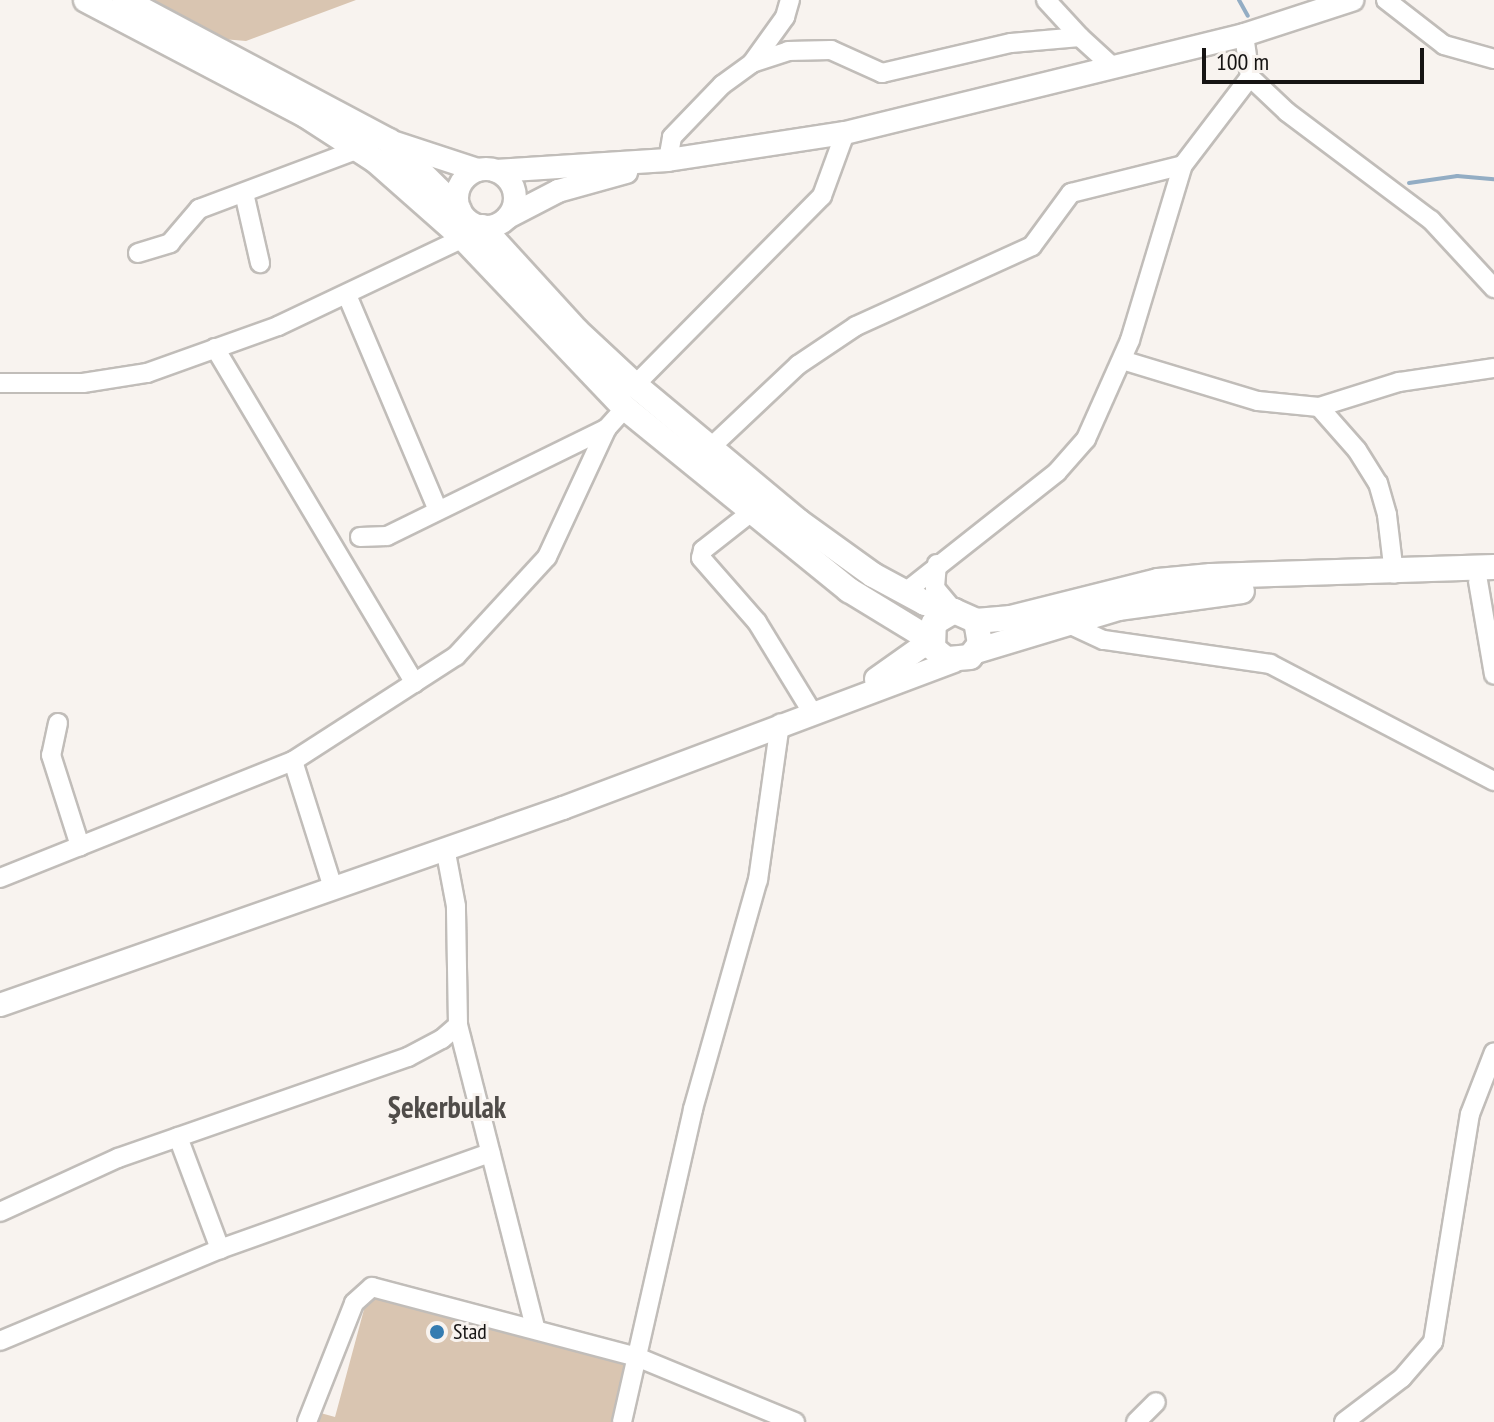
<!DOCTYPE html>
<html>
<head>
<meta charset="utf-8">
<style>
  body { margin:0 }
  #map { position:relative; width:1494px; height:1422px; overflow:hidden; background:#f8f3ef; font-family:"PT Sans Narrow",sans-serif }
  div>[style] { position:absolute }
  .green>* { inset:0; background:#d9c5b1 }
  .stream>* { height:4px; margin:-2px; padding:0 2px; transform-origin:2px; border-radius:2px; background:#93adc4 }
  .roads { filter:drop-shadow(2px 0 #c1bdb9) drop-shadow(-2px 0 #c1bdb9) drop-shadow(0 2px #c1bdb9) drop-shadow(0 -2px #c1bdb9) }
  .minor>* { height:18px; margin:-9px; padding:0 9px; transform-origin:9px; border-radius:9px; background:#fff }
  .tertiary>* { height:22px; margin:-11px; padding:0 11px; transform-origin:11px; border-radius:11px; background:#fff }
  .tertiary>.ring { margin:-11px; padding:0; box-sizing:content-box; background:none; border:22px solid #fff; border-radius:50% }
  .secondary>* { height:24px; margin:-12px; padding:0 12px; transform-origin:12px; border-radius:12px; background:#fff }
  .dots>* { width:22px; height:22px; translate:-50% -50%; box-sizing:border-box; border:4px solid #f8f3ef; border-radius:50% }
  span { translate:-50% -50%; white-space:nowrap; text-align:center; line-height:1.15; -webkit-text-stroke:6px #f8f3ef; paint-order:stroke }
  .poi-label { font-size:22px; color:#161413 }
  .left { translate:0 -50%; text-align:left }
  .district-label { font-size:30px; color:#504c49; font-weight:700 }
  .scale { position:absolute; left:1202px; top:48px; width:222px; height:36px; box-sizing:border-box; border:4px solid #161413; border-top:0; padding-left:10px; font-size:24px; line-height:28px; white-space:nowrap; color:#161413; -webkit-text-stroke:6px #f8f3ef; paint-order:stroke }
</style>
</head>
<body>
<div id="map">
  <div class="green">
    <div style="clip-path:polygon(144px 0,356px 0,246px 41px,211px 38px)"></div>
    <div style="clip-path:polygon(383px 1296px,626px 1362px,611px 1422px,315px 1422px,317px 1412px,335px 1417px,366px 1302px)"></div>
  </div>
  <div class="stream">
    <div style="left:1239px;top:0;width:18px;rotate:61deg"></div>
    <div style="left:1409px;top:183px;width:49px;rotate:-8.3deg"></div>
    <div style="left:1457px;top:176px;width:37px;rotate:5deg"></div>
  </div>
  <div class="roads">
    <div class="minor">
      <div style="left:1046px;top:0;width:50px;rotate:47.4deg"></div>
      <div style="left:1386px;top:0;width:73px;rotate:37.8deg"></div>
      <div style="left:1444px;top:45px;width:52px;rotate:15.6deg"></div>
      <div style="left:752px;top:63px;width:57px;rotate:-54.3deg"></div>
      <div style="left:785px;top:17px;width:18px;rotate:-74deg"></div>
      <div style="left:1250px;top:77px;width:51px;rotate:43.4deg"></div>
      <div style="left:1287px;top:112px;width:180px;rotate:36.9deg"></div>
      <div style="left:1431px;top:220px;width:93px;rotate:47.2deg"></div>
      <div style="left:668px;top:160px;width:23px;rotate:-80deg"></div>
      <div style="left:672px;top:137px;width:72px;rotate:-46.1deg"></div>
      <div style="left:722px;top:85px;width:37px;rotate:-36deg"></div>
      <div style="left:752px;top:63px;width:38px;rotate:-18deg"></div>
      <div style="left:788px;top:51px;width:43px;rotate:-1.3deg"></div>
      <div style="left:831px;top:50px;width:56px;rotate:24.3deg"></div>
      <div style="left:882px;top:73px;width:132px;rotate:-13.1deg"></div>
      <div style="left:1011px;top:43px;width:69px;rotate:-5deg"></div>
      <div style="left:1080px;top:37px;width:45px;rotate:42.3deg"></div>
      <div style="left:244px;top:193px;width:72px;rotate:77.1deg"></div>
      <div style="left:138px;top:253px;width:34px;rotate:-17deg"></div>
      <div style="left:170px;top:243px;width:45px;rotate:-49.5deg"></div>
      <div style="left:199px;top:209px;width:171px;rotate:-20.6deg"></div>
      <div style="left:347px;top:295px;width:231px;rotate:67.1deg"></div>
      <div style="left:215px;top:348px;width:390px;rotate:59.2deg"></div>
      <div style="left:1122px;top:360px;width:142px;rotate:16.8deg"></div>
      <div style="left:1258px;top:401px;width:61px;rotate:5.6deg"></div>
      <div style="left:1319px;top:407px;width:57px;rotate:48.5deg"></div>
      <div style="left:1357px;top:450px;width:39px;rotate:58deg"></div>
      <div style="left:1378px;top:483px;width:33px;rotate:74deg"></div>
      <div style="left:1387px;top:515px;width:59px;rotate:83.2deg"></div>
      <div style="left:0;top:383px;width:83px"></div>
      <div style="left:83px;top:383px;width:65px;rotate:-8.9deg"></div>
      <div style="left:147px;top:373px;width:139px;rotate:-19.7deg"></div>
      <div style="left:278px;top:326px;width:205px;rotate:-25.4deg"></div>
      <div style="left:463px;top:238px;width:9px;rotate:-58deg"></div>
      <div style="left:635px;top:385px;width:266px;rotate:-45.3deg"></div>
      <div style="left:822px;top:196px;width:67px;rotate:-69.9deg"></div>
      <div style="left:1319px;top:407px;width:84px;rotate:-17.4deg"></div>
      <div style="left:1399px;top:382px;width:96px;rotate:-8.4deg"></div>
      <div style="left:710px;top:448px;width:121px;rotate:-43.3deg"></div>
      <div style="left:798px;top:365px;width:70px;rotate:-33.9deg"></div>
      <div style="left:856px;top:326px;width:193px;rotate:-24.4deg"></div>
      <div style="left:1032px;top:246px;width:66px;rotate:-53.7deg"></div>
      <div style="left:1071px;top:193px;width:115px;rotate:-14deg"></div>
      <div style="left:754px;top:510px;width:65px;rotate:141.9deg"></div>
      <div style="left:703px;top:550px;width:8px;rotate:104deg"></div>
      <div style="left:701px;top:558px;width:85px;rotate:48.8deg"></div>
      <div style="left:757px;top:622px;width:105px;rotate:58.6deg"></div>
      <div style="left:360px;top:537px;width:27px;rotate:-2deg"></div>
      <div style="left:387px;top:536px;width:245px;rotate:-26.1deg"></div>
      <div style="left:937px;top:564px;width:24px;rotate:95deg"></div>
      <div style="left:935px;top:588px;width:30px;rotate:50deg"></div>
      <div style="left:1478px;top:581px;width:95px;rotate:80.3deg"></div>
      <div style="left:904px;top:593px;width:195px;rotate:-38.3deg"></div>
      <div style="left:1057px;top:472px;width:44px;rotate:-48.7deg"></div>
      <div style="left:1086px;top:439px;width:108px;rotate:-66deg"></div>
      <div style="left:1130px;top:340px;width:183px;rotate:-73.2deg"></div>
      <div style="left:1183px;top:165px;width:111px;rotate:-52.7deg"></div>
      <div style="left:1250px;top:77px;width:42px;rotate:-98.1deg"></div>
      <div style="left:1069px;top:624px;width:38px;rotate:25deg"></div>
      <div style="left:1104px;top:640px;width:168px;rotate:8.2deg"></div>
      <div style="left:1270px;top:664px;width:253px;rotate:27.6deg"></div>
      <div style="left:58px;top:723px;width:33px;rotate:102deg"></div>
      <div style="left:51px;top:755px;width:96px;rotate:72.3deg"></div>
      <div style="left:293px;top:761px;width:130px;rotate:72.5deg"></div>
      <div style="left:0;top:878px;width:315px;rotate:-21.8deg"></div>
      <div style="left:293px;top:761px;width:194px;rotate:-32.8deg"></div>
      <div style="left:456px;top:656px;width:134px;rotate:-47.4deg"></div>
      <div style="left:547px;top:557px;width:142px;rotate:-65.1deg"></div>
      <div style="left:607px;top:428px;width:27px;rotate:-48deg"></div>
      <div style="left:458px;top:1025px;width:312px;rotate:75.7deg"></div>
      <div style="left:178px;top:1137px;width:120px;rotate:69.4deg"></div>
      <div style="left:0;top:1212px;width:130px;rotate:-24.6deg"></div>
      <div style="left:118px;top:1158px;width:307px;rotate:-19.2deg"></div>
      <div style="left:408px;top:1057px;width:38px;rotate:-28deg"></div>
      <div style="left:442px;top:1039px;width:21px;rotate:-41deg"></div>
      <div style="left:458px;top:1025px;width:119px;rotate:-91deg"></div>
      <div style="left:456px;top:906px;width:59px;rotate:-100.7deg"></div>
      <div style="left:0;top:1341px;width:238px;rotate:-22.7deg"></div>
      <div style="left:220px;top:1249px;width:287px;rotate:-19.6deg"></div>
      <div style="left:307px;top:1422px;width:128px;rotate:-68.4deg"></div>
      <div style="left:354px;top:1303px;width:24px;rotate:-42deg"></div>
      <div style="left:372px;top:1287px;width:274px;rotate:14.8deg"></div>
      <div style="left:637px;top:1357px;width:171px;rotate:22.4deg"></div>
      <div style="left:622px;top:1422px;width:321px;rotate:-77.2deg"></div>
      <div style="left:693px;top:1109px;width:238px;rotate:-74.2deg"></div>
      <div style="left:758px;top:880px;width:158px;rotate:-82deg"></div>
      <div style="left:1136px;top:1422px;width:28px;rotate:-45deg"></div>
      <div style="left:1344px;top:1422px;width:73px;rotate:-37.2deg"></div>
      <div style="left:1402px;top:1378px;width:48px;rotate:-49.3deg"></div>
      <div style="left:1433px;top:1342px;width:231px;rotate:-80.8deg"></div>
      <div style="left:1470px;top:1114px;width:66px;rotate:-68.8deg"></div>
    </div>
    <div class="tertiary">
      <div style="left:389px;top:141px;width:93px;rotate:18.2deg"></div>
      <div class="ring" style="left:457px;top:169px;width:36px;height:36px"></div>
      <div style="left:496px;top:171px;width:172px;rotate:-3.7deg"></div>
      <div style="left:668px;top:160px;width:179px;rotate:-8.7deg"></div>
      <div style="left:845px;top:133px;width:411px;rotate:-13.8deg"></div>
      <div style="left:1244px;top:35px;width:114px;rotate:-18deg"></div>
      <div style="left:508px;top:217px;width:56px;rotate:-27.5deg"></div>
      <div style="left:558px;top:191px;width:71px;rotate:-15.6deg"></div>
      <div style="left:876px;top:679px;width:67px;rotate:-35.3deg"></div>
      <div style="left:0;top:1005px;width:596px;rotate:-19.29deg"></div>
      <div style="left:563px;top:808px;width:418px;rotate:-20.6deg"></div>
    </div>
    <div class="secondary">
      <div style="left:86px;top:0;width:247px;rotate:27.7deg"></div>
      <div style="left:305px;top:115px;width:85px;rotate:32.9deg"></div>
      <div style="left:376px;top:161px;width:116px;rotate:41.5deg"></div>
      <div style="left:463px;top:238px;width:235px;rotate:46.4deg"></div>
      <div style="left:625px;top:408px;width:289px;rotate:39.1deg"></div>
      <div style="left:849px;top:590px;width:96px;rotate:31.4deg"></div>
      <div style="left:124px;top:0;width:300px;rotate:28deg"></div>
      <div style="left:389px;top:141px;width:98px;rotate:44.6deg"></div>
      <div style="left:482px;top:227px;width:141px;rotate:47.6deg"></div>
      <div style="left:577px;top:331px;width:79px;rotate:43deg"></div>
      <div style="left:635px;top:385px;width:212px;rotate:39.8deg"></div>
      <div style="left:798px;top:521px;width:92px;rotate:35.8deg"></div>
      <div style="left:873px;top:575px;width:59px;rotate:28.3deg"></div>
      <div style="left:925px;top:603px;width:30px;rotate:15deg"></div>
      <div style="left:976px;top:621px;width:23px;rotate:80deg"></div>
      <div style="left:980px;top:644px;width:16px;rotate:128deg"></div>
      <div style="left:970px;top:657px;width:24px;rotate:175deg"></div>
      <div style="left:946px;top:659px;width:17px;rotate:-140deg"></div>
      <div style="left:933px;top:648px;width:25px;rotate:-88deg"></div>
      <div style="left:934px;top:623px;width:23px;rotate:-31deg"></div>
      <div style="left:954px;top:611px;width:24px;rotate:24deg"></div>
      <div style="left:976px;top:621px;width:35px;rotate:-5deg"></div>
      <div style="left:1011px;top:618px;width:152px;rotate:-14.1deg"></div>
      <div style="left:1158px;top:581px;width:53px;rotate:-5.4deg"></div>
      <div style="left:1211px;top:576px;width:283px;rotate:-1.8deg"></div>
      <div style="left:976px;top:651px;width:148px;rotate:-16.8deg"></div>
      <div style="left:1118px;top:608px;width:125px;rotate:-7.8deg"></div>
    </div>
  </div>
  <div class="dots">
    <div style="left:437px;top:1332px;background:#357cb1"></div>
  </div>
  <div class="poi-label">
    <span class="left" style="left:453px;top:1332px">Stad</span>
  </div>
  <div class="district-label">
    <span style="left:447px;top:1107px">Şekerbulak</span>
  </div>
  <div class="scale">100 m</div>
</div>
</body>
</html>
